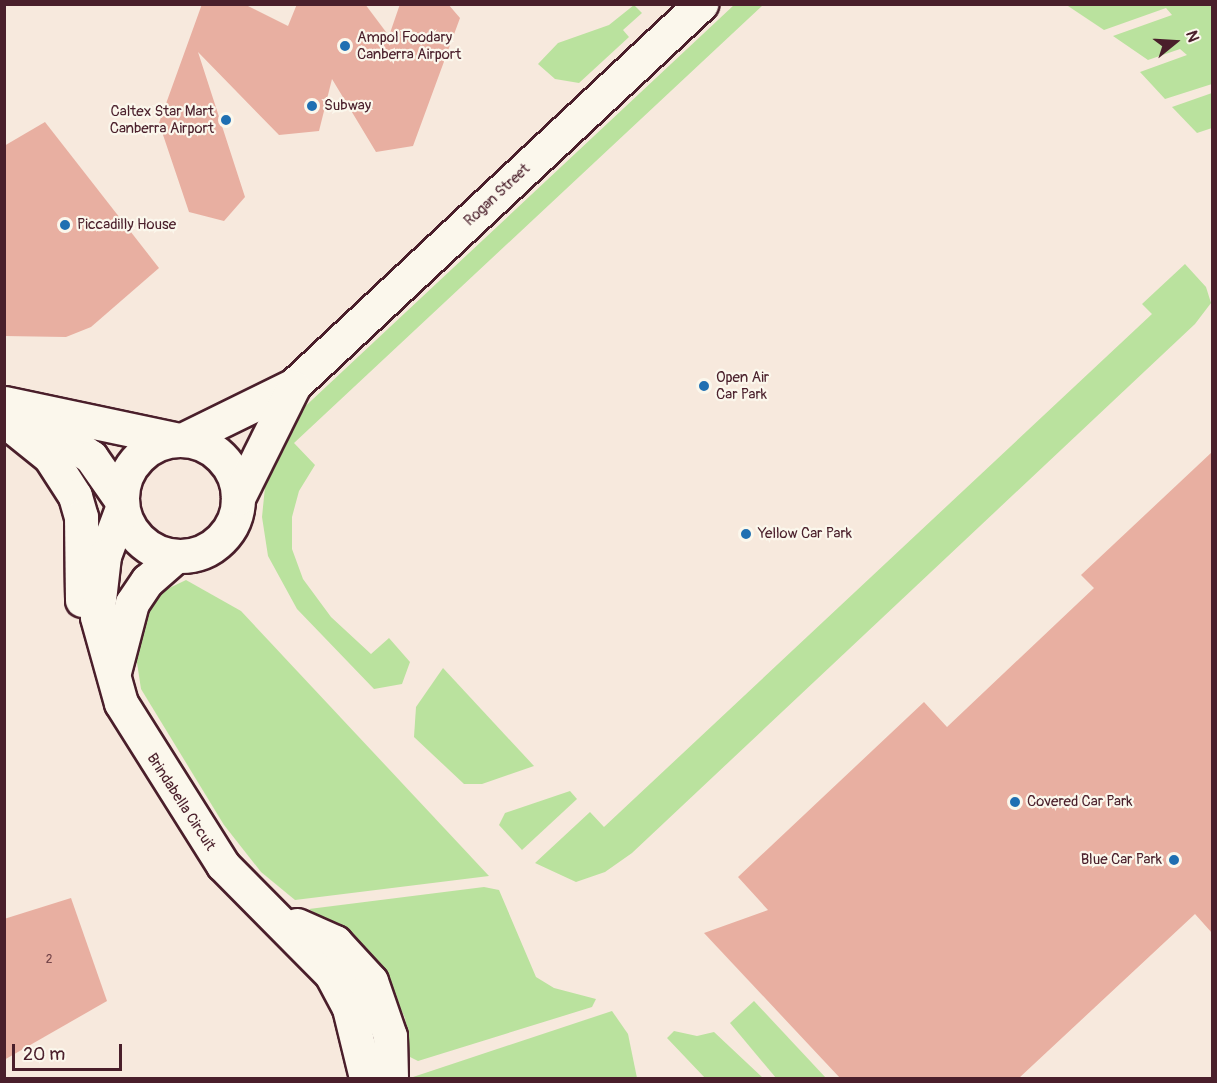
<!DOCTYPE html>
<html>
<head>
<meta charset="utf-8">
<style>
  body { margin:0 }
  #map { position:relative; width:1217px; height:1083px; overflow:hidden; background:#f7e9dd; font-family:Pangolin,sans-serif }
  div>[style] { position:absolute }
  .green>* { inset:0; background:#bae29e }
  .building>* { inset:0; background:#e8afa1 }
  .roads { filter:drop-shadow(2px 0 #4a1f2b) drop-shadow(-2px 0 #4a1f2b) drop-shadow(0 2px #4a1f2b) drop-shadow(0 -2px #4a1f2b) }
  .minor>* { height:33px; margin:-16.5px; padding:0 16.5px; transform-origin:16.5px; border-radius:16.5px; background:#fbf7ec }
  .minor>.ring { margin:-16.5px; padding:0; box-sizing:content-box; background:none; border:33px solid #fbf7ec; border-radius:50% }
  .dots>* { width:16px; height:16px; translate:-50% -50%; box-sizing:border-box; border:3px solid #fbf7ec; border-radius:50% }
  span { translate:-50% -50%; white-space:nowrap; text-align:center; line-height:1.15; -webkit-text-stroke:4.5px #fbf7ec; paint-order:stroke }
  .number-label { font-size:12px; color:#724348 }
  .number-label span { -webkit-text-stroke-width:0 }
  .poi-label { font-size:15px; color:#4a1f2b }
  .left { translate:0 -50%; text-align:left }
  .right { translate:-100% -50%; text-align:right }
  .street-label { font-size:15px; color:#4a1f2b }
  .frame { position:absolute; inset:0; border:6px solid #4a1f2b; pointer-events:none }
  .north { position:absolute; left:1145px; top:12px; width:60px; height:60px; -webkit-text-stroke:4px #fbf7ec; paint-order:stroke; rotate:72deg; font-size:16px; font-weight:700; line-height:24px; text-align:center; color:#4a1f2b }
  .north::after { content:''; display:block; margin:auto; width:21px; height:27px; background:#4a1f2b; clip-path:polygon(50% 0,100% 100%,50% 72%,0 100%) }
  .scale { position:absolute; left:12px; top:1044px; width:110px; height:27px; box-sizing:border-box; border:3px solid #4a1f2b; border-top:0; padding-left:8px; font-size:18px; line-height:21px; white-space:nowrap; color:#4a1f2b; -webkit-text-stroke:4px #fbf7ec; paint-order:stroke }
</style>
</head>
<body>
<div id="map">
  <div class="green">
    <div style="clip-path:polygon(634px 5px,642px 13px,623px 30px,629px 37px,579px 83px,555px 79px,538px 64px,558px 43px,609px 25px)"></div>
    <div style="clip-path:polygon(734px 5px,763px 5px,294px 443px,315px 465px,299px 491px,292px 517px,292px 549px,303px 579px,331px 617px,371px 654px,389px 638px,410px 662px,402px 684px,374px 689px,297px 609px,268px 556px,262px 517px,266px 477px,297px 414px)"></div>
    <div style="clip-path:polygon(1212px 5px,1212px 84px,1165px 99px,1140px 72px,1187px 55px,1180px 49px,1148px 60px,1113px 36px,1172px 15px,1166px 8px,1104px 30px,1068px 6px)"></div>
    <div style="clip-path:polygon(1212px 93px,1212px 128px,1197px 133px,1172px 107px)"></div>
    <div style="clip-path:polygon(1185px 264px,1206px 287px,1211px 303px,1195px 324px,632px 853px,605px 872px,576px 882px,535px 863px,590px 812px,604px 827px,1152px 314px,1142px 304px)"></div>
    <div style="clip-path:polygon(186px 580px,241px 611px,489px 876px,295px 900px,261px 872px,224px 825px,141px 689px,136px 656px,145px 617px,159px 593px)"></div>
    <div style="clip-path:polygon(443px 668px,534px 766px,482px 784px,464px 784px,414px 737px,416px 707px)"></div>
    <div style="clip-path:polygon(570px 791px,577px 799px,522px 850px,499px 825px,505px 813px)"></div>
    <div style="clip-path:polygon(484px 887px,499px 890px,536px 977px,554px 988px,596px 999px,592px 1007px,418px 1061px,410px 1057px,405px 1018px,385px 975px,338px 927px,309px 909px)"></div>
    <div style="clip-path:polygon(754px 1001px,826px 1078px,776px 1078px,730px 1023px)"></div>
    <div style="clip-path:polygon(612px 1011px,628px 1034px,637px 1078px,410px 1078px)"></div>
    <div style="clip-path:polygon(674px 1031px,697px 1036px,714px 1032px,763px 1078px,705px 1078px,667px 1038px)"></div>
  </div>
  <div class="building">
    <div style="clip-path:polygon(202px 4px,244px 4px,288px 26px,297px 4px,365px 4px,389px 36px,400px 4px,448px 4px,460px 18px,413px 146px,376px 152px,332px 79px,319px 131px,279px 135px,198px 52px,245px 197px,224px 221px,189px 212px,159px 123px)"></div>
    <div style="clip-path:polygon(45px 122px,159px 268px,91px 327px,66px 337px,4px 336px,4px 146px)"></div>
    <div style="clip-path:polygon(1212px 452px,1212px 933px,1195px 914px,1019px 1078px,840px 1078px,704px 933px,768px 910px,738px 877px,924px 702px,947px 727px,1094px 588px,1081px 575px)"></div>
    <div style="clip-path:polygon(71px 898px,107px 1001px,4px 1060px,4px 919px)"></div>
  </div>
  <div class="roads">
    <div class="minor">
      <div style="left:4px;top:403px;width:175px;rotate:11.9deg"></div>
      <div style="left:35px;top:419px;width:68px;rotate:34.2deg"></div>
      <div style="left:91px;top:457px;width:52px;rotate:55.1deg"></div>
      <div style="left:4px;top:420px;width:59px;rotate:38.8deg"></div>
      <div style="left:50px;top:457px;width:46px;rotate:57.3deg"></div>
      <div style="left:75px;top:496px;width:22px;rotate:74deg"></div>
      <div style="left:81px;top:517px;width:83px;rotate:89.3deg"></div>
      <div style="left:184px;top:439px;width:123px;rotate:-26.1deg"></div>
      <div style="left:294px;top:385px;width:558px;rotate:-43.11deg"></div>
      <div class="ring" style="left:122px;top:440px;width:83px;height:83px"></div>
      <div style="left:238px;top:498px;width:124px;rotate:-63.6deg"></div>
      <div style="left:122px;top:508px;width:51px;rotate:110.6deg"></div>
      <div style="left:104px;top:556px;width:61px;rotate:96.5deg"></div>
      <div style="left:97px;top:617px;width:89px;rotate:74.4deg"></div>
      <div style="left:121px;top:703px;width:191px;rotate:57.8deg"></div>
      <div style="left:223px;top:865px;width:153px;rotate:45.3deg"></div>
      <div style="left:331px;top:974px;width:38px;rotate:62deg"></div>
      <div style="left:349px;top:1008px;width:72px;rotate:76.3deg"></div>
      <div style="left:114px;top:672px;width:71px;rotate:-75.4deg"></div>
      <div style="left:132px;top:603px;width:27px;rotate:-56deg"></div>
      <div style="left:147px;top:581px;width:38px;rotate:-41deg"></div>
      <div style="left:297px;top:925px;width:42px;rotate:24.1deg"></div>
      <div style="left:335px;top:942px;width:53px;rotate:47.3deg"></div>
      <div style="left:371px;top:981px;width:58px;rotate:70.9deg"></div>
      <div style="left:390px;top:1036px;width:42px;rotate:88.6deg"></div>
    </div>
  </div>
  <div class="dots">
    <div style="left:345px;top:46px;background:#1f6fb2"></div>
    <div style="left:312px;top:106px;background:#1f6fb2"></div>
    <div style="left:226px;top:120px;background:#1f6fb2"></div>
    <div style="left:65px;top:225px;background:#1f6fb2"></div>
    <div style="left:704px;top:386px;background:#1f6fb2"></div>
    <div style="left:746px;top:534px;background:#1f6fb2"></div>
    <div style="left:1015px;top:802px;background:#1f6fb2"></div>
    <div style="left:1174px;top:860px;background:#1f6fb2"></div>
  </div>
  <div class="number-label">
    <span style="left:49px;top:960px">2</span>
  </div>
  <div class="poi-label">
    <span class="left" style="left:357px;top:46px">Ampol Foodary<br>Canberra Airport</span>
    <span class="left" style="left:324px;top:106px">Subway</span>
    <span class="right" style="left:214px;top:120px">Caltex Star Mart<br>Canberra Airport</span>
    <span class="left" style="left:77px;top:225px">Piccadilly House</span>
    <span class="left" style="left:716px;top:386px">Open Air<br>Car Park</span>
    <span class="left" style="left:758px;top:534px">Yellow Car Park</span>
    <span class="left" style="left:1027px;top:802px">Covered Car Park</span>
    <span class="right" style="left:1162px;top:860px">Blue Car Park</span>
  </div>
  <div class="street-label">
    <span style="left:497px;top:195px;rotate:-43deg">Rogan Street</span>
    <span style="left:181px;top:802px;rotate:57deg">Brindabella Circuit</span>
  </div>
  <div class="frame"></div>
  <div class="north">N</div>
  <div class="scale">20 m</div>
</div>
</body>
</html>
